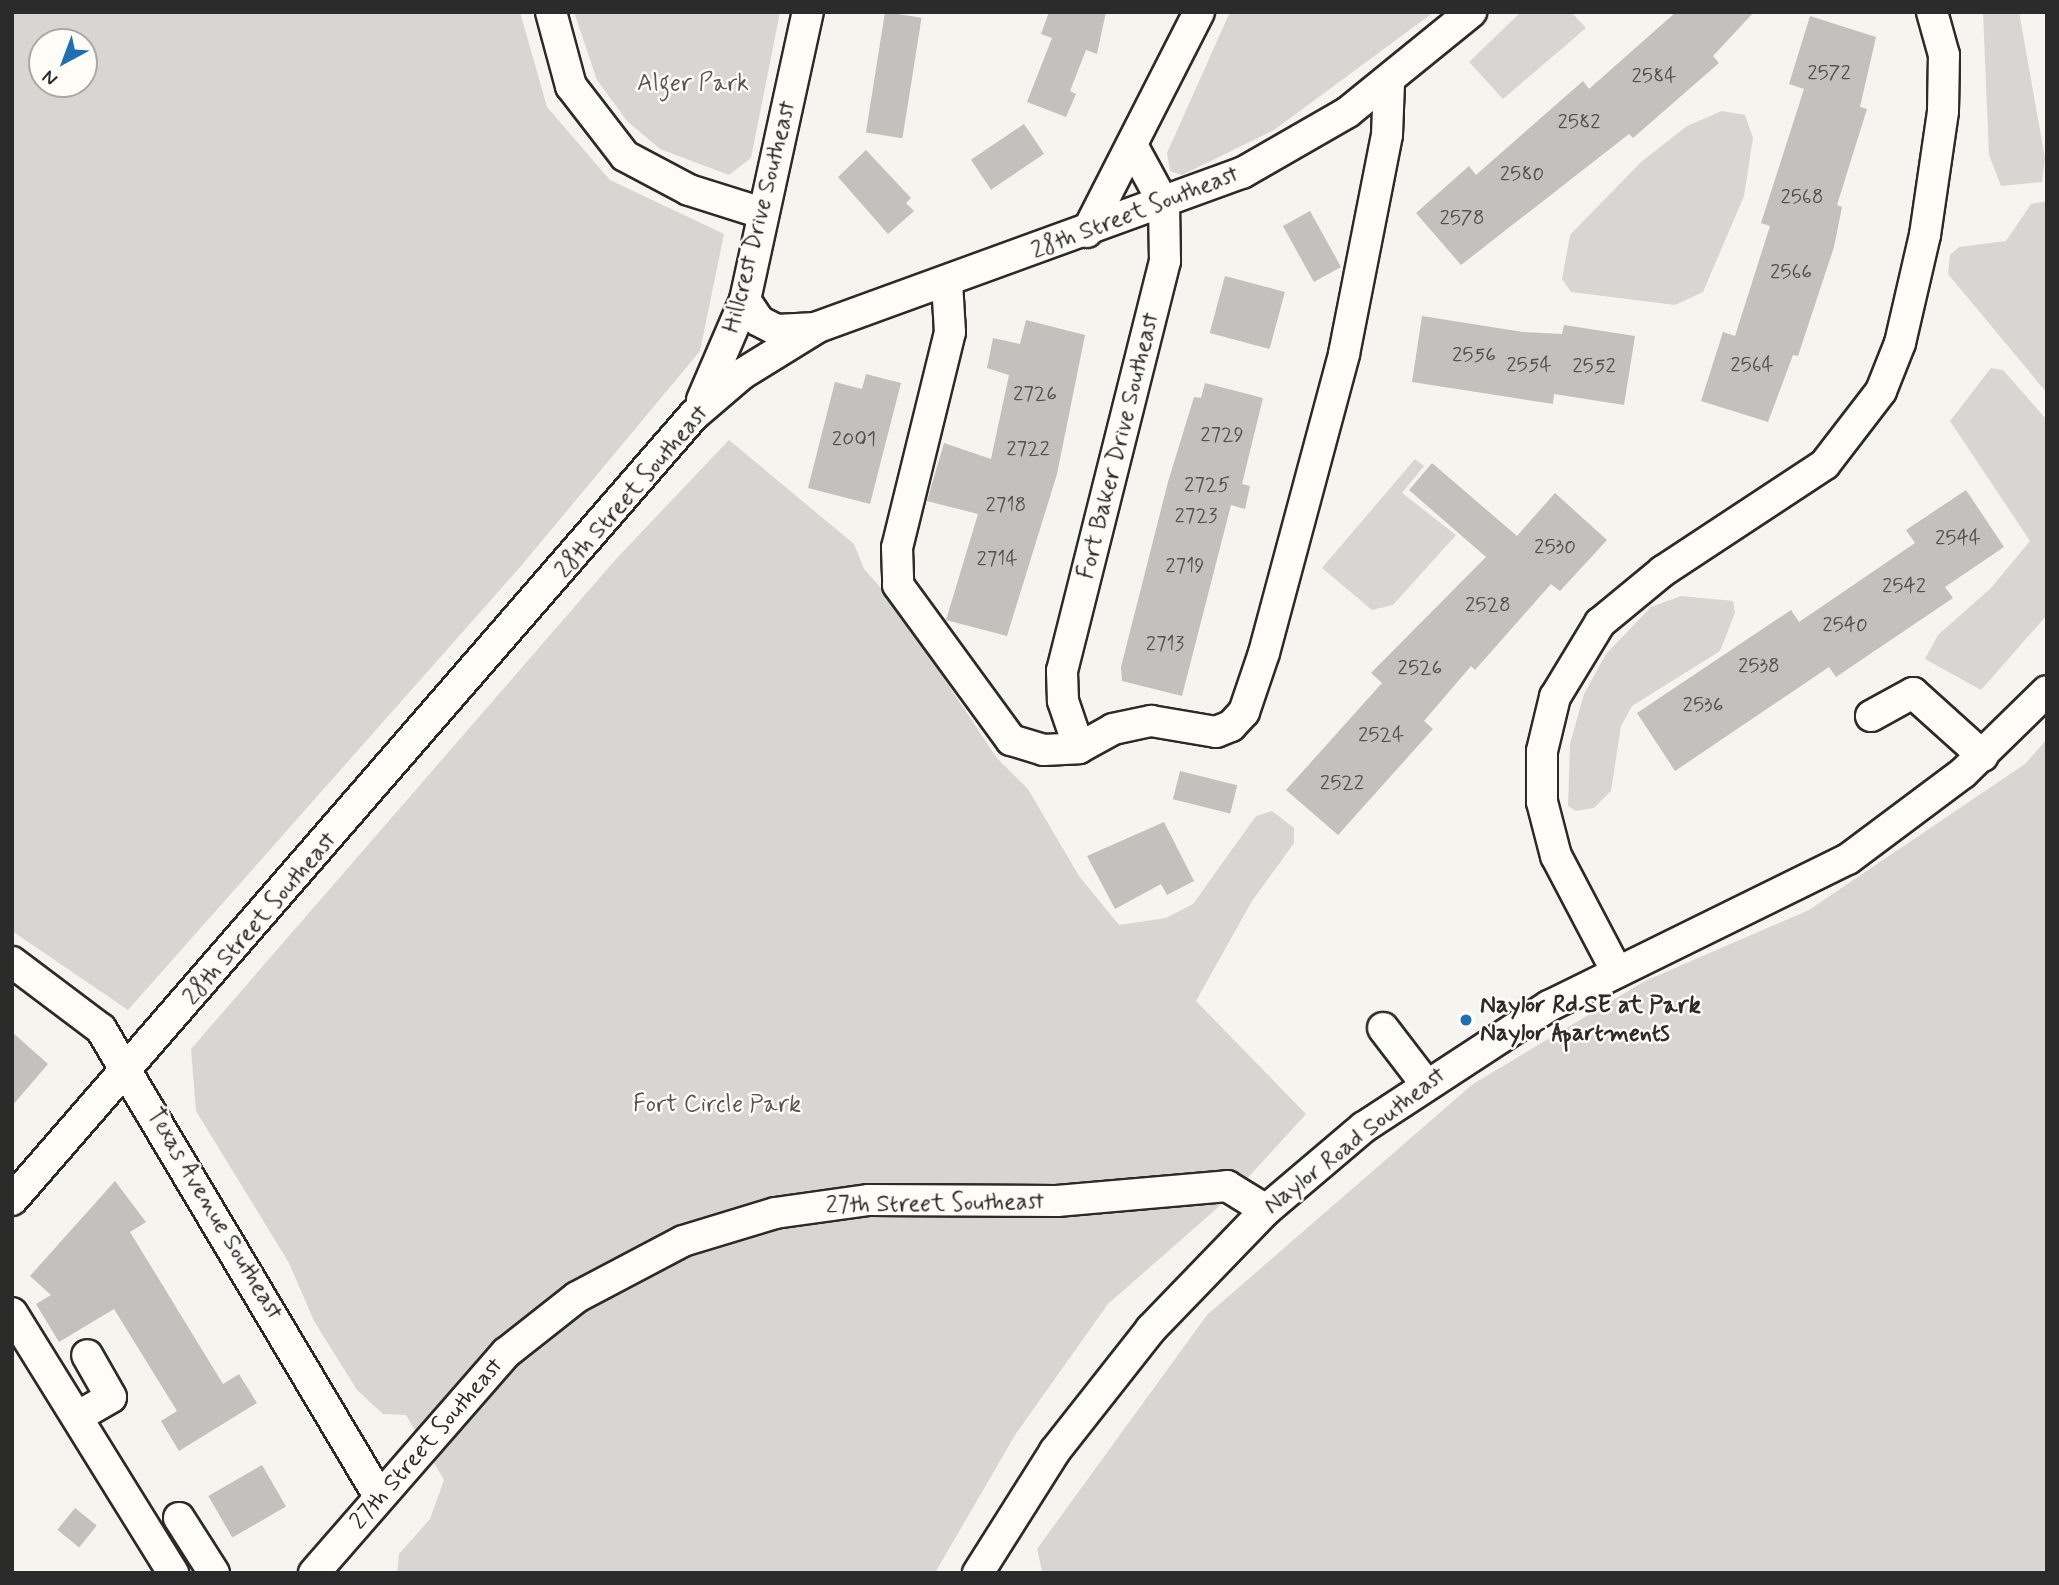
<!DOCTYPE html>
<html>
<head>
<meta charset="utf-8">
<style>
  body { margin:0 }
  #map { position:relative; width:2059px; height:1585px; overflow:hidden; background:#f5f4ef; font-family:Mynerve,sans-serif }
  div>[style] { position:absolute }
  .green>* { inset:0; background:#d7d6d2 }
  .building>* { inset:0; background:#c2c1be; transform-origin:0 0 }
  .roads { filter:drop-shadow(2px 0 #2b2b2b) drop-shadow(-2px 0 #2b2b2b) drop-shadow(0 2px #2b2b2b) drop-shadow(0 -2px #2b2b2b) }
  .minor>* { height:30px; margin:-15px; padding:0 15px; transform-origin:15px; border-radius:15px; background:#fdfcf7 }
  .dots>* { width:19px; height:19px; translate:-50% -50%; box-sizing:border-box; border:4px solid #fdfcf7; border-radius:50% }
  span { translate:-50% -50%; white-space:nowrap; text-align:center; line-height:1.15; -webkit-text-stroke:5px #fdfcf7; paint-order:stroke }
  .number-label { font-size:21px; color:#515050 }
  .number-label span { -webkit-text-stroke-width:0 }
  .park-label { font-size:24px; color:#565655 }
  .street-label { font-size:24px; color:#2b2b2b }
  .poi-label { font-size:24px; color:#2b2b2b; font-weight:700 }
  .left { translate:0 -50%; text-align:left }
  .frame { position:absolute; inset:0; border:14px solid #2b2b2b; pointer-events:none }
  .north { position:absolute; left:28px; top:28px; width:70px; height:70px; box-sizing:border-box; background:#fdfcf7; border:2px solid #a9a8a5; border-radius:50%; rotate:221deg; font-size:19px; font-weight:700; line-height:28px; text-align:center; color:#2b2b2b }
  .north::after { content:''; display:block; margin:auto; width:24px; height:32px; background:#1f6fb2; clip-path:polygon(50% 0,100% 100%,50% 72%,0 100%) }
</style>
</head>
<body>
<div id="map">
  <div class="green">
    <div style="clip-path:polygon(evenodd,12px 12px,520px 12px,547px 107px,610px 180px,724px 234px,700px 351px,521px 566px,128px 1010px,12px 931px,12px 12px,42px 42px,84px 42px,84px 84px,42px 84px,42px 42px)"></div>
    <div style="clip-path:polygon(574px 12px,780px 12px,751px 158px,729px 175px,660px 149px,627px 121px,597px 80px)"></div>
    <div style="clip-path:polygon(1230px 12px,1434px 12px,1274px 130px,1182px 175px,1170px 171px,1167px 153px)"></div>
    <div style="clip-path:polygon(1521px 12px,1571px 12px,1586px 28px,1503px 99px,1469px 62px)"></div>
    <div style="clip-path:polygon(1983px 12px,2019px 12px,2045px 158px,2042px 182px,2001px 186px,1989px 155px)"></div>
    <div style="clip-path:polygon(1722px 111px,1745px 115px,1753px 138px,1744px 196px,1703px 292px,1675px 305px,1571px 292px,1562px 279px,1570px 235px,1641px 162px,1687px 126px)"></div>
    <div style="clip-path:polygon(2047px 201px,2047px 393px,1948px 274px,1950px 255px,1959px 247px,2006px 241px,2031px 204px)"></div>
    <div style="clip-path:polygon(1991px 368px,2003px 370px,2047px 420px,2047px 615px,1981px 690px,1925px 659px,1938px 635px,1991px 588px,2030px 541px,1950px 421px)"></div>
    <div style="clip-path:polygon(729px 440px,854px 544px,864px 569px,895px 604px,996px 757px,1028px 789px,1079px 876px,1119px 925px,1166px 918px,1193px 904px,1256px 816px,1272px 811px,1294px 828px,1294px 843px,1252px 901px,1196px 1001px,1306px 1114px,1232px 1195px,1108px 1304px,1015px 1435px,935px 1573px,397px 1573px,399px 1554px,430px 1519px,444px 1480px,406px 1415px,383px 1414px,357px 1390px,314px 1321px,289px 1263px,196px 1111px,191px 1049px,616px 559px)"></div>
    <div style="clip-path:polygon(1415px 459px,1424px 466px,1402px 493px,1456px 535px,1393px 605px,1372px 610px,1322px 568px)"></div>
    <div style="clip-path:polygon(1681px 596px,1733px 601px,1735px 613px,1720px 651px,1632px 706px,1621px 726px,1611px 791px,1594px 808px,1576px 811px,1568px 806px,1570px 744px,1584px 694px,1606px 654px,1651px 607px)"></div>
    <div style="clip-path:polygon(2047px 739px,2047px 1573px,1042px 1571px,1037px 1549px,1207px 1315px,1473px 1084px,1645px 981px,1809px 910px,2025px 764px)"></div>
  </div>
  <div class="building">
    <div style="left:885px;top:12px;width:37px;height:122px;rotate:9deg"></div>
    <div style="clip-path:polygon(1049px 12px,1106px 12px,1097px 54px,1086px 50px,1070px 91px,1076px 94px,1066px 117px,1027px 102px,1052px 38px,1041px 34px)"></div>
    <div style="clip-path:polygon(1676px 12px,1754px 12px,1713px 56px,1719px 63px,1633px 138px,1629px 134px,1461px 265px,1416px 213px,1469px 166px,1476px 175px,1583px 81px,1589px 89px)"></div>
    <div style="clip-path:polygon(1810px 16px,1876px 37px,1860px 107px,1867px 109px,1837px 205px,1842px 207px,1834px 247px,1798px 356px,1793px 355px,1768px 422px,1701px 401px,1723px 332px,1735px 336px,1770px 226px,1761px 223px,1804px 89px,1789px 84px)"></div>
    <div style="left:1024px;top:124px;width:36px;height:64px;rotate:56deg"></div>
    <div style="clip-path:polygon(866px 150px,911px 198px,906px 203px,914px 211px,888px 234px,838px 177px)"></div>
    <div style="left:1310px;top:211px;width:64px;height:31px;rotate:61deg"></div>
    <div style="left:1225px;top:276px;width:62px;height:59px;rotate:15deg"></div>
    <div style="clip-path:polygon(1422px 316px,1523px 332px,1562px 334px,1564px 325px,1635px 336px,1624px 405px,1554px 394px,1553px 404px,1412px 382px)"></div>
    <div style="clip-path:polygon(1026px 320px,1085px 335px,1057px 474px,1007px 636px,946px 620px,978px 514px,927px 501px,944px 443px,991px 459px,1009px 375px,987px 368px,993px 338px,1020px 344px)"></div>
    <div style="clip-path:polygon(866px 374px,901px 383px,870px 504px,808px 488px,835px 382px,862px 389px)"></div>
    <div style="clip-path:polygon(1205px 383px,1263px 398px,1242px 484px,1250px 486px,1245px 509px,1231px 505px,1182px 696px,1122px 681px,1121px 667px,1168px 482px,1194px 397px,1201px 398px)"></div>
    <div style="clip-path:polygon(1432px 463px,1517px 536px,1555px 493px,1607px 540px,1560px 591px,1551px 584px,1475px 670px,1471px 666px,1424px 721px,1433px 729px,1338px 835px,1286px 790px,1382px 683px,1371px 673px,1486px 557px,1409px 490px)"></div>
    <div style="clip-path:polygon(1966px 490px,2004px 547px,1945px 587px,1953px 598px,1836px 677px,1829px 667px,1675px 771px,1637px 713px,1791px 610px,1799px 622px,1915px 543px,1906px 530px)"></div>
    <div style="left:1180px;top:771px;width:59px;height:29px;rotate:14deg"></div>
    <div style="clip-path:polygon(1164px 822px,1194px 881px,1167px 895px,1161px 884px,1115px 909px,1087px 856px)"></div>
    <div style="clip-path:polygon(12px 1032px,48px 1064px,12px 1106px)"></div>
    <div style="clip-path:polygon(115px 1181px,146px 1222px,130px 1232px,223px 1384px,239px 1374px,257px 1403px,179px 1451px,161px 1421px,177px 1411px,114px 1309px,59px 1342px,36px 1304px,51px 1295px,30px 1276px)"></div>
    <div style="left:262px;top:1465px;width:48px;height:62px;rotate:60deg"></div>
    <div style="left:75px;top:1508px;width:28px;height:28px;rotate:39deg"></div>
  </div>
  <div class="roads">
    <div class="minor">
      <div style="left:551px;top:12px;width:77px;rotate:74.9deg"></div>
      <div style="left:571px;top:86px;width:88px;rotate:52.4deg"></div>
      <div style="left:625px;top:156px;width:72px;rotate:28deg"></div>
      <div style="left:689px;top:190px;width:77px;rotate:17.5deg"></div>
      <div style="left:1087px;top:232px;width:247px;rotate:-63deg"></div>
      <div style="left:947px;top:282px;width:50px;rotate:86.6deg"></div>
      <div style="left:950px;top:332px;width:222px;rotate:103.8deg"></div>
      <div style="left:897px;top:548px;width:37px;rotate:88deg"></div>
      <div style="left:898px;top:585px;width:192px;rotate:53.9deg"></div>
      <div style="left:1011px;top:740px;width:34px;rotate:17deg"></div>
      <div style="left:1044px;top:750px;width:35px;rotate:-3deg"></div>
      <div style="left:1079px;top:748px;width:39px;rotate:-29deg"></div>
      <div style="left:1113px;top:729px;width:39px;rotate:-12deg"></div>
      <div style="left:1151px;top:721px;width:66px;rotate:9.6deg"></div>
      <div style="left:1216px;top:732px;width:16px;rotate:-22deg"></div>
      <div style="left:1231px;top:726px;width:19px;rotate:-47deg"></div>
      <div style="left:1244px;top:712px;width:62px;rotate:-71.3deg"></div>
      <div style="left:1264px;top:653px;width:310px;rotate:-75deg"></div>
      <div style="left:1344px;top:354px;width:223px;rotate:-78.9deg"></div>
      <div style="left:1387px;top:135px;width:53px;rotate:-87.8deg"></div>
      <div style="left:745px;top:300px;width:25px;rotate:56deg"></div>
      <div style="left:759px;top:321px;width:20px;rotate:27deg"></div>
      <div style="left:777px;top:330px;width:34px;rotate:-3deg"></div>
      <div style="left:702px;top:400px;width:109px;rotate:-66.7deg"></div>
      <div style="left:745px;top:300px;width:295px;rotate:-77.7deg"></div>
      <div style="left:1871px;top:716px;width:48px;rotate:-28.7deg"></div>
      <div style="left:1913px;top:693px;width:94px;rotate:42deg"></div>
      <div style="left:1079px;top:748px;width:50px;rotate:-108.8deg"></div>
      <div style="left:1063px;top:701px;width:30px;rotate:-92deg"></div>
      <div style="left:1062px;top:671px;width:423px;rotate:-75.9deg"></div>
      <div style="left:1165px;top:261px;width:57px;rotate:-91deg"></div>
      <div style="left:1164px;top:204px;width:65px;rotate:-118.5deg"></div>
      <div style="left:12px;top:962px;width:111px;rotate:37deg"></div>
      <div style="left:101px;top:1029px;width:543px;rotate:59.24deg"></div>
      <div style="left:1617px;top:972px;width:131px;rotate:-117.7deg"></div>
      <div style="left:1556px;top:856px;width:56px;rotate:-104.5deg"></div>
      <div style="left:1542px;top:802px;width:51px;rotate:-90deg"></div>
      <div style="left:1542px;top:751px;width:56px;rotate:-76.5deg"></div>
      <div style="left:1555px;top:697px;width:87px;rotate:-58.7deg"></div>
      <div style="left:1600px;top:623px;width:82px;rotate:-39.5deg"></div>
      <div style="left:1663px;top:571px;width:194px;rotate:-33.4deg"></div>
      <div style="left:1825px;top:464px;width:92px;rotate:-52.5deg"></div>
      <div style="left:1881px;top:391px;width:52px;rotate:-68.4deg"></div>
      <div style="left:1900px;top:343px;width:111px;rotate:-77deg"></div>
      <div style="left:1925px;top:235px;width:125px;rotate:-81.7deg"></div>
      <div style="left:1943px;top:111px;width:56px;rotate:-89deg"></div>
      <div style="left:1944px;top:55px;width:45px;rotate:-105.6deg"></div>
      <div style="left:1383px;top:1028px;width:69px;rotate:52.6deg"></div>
      <div style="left:12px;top:1200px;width:1040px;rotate:-49.02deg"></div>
      <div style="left:694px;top:415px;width:63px;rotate:-40.5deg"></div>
      <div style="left:742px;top:374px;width:89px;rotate:-31.7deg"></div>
      <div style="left:818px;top:327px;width:451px;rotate:-20deg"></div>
      <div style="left:1242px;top:173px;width:122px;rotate:-29.9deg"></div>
      <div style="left:1348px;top:112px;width:159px;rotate:-39.1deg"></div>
      <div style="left:12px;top:1313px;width:306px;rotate:58.2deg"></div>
      <div style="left:77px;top:1417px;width:39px;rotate:-30deg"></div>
      <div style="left:111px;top:1397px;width:48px;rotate:-119.7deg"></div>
      <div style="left:179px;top:1518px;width:65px;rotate:57.5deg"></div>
      <div style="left:314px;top:1573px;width:292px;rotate:-48.9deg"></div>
      <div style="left:506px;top:1353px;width:90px;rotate:-38.3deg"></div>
      <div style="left:577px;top:1297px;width:120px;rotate:-27.8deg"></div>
      <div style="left:683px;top:1241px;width:96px;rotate:-16.9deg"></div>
      <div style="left:775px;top:1213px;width:95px;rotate:-7.9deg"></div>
      <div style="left:869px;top:1200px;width:188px;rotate:0.3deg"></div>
      <div style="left:1057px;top:1201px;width:171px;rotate:-5deg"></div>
      <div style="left:1227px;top:1186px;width:46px;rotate:31.6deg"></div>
      <div style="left:978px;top:1573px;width:144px;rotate:-57.7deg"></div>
      <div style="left:1055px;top:1451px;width:155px;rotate:-51.8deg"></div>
      <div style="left:1151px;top:1329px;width:165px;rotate:-46deg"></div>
      <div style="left:1266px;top:1210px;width:128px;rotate:-40.3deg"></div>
      <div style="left:1364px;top:1127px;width:221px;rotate:-33.2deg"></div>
      <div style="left:1549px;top:1006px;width:333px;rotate:-26.2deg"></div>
      <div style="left:1848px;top:859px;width:144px;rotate:-36.8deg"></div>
      <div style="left:1963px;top:773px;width:117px;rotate:-44.3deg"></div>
    </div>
  </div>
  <div class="dots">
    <div style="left:1466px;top:1020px;background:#1f6fb2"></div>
  </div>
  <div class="number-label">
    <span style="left:1829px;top:73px">2572</span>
    <span style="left:1654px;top:76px">2584</span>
    <span style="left:1579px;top:122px">2582</span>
    <span style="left:1522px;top:174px">2580</span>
    <span style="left:1802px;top:197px">2568</span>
    <span style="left:1462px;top:218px">2578</span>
    <span style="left:1791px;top:272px">2566</span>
    <span style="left:1474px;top:355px">2556</span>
    <span style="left:1529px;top:365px">2554</span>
    <span style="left:1752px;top:365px">2564</span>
    <span style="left:1594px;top:366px">2552</span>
    <span style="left:1035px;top:394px">2726</span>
    <span style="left:1222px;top:435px">2729</span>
    <span style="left:854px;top:439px">2001</span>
    <span style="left:1028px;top:449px">2722</span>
    <span style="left:1207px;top:485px">2725</span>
    <span style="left:1006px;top:505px">2718</span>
    <span style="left:1196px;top:516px">2723</span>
    <span style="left:1958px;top:538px">2544</span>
    <span style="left:1555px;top:547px">2530</span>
    <span style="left:997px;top:559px">2714</span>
    <span style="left:1185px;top:566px">2719</span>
    <span style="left:1904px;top:586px">2542</span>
    <span style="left:1488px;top:605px">2528</span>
    <span style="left:1845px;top:625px">2540</span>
    <span style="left:1165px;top:644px">2713</span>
    <span style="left:1759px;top:666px">2538</span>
    <span style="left:1420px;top:668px">2526</span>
    <span style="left:1703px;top:705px">2536</span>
    <span style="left:1381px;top:735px">2524</span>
    <span style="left:1342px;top:783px">2522</span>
  </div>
  <div class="park-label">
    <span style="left:693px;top:84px">Alger Park</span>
    <span style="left:717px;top:1105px">Fort Circle Park</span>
  </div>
  <div class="street-label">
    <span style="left:1135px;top:213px;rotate:-21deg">28th Street Southeast</span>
    <span style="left:760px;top:217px;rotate:-76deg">Hillcrest Drive Southeast</span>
    <span style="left:1119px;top:446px;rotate:-76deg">Fort Baker Drive Southeast</span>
    <span style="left:632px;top:492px;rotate:-49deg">28th Street Southeast</span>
    <span style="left:260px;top:919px;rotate:-49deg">28th Street Southeast</span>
    <span style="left:1355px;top:1141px;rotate:-38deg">Naylor Road Southeast</span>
    <span style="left:935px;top:1204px;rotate:-1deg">27th Street Southeast</span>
    <span style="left:214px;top:1214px;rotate:59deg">Texas Avenue Southeast</span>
    <span style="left:427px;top:1444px;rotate:-49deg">27th Street Southeast</span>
  </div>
  <div class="poi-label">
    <span class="left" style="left:1480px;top:1020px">Naylor Rd SE at Park<br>Naylor Apartments</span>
  </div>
  <div class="frame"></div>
  <div class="north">N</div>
</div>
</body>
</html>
